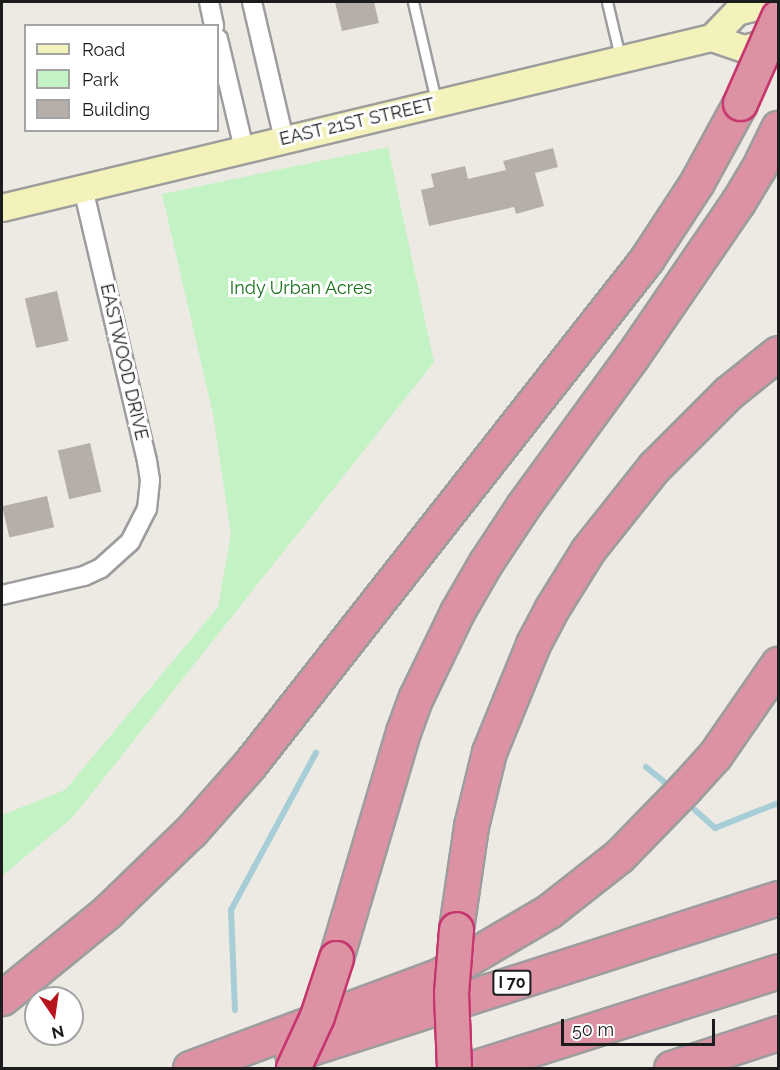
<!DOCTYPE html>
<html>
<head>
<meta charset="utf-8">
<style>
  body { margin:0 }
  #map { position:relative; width:780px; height:1070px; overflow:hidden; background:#ede9e3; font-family:Raleway,sans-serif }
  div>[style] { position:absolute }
  .park>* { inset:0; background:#c3f3c5 }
  .stream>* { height:6px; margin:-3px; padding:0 3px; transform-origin:3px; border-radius:3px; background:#a7ced6 }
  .building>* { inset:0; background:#b6aea9; transform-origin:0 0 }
  .roads { filter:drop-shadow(2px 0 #9d9d9d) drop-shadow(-2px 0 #9d9d9d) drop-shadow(0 2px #9d9d9d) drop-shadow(0 -2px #9d9d9d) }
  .service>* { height:9px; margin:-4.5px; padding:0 4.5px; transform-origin:4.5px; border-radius:4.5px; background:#fff }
  .minor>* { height:18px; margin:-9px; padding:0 9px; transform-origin:9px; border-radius:9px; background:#fff }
  .secondary>* { height:26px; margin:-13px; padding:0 13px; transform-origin:13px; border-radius:13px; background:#f3f2bb }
  .motorway>* { height:33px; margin:-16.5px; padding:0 16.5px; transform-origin:16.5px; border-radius:16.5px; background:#dd92a4 }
  .bridges { filter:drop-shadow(2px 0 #c6356e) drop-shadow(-2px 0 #c6356e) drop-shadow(0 2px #c6356e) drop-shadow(0 -2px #c6356e) }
  .motorway-bridge>* { height:33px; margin:-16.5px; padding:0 16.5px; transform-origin:16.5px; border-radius:16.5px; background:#dd92a4 }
  span { translate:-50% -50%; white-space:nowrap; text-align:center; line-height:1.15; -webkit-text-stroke:6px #fff; paint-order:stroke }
  .shield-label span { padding:2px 4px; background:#fff; border:2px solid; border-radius:4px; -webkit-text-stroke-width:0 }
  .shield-label { font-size:16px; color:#1c1c1c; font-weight:700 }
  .street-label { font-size:18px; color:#1c1c1c }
  .park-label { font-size:18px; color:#166f18 }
  .frame { position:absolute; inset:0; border:3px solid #1c1c1c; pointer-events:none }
  .legend { position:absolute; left:24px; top:24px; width:195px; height:108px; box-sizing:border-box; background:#fff; border:2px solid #a4a4a4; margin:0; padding:8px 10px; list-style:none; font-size:18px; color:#1c1c1c }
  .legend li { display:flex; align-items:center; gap:12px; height:30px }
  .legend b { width:30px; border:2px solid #a4a4a4 }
  .north { position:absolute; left:24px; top:986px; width:60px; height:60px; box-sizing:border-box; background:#fff; border:2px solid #a4a4a4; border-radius:50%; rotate:167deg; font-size:16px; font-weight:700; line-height:24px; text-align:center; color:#1c1c1c }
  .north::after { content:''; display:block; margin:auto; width:21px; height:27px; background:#b6131c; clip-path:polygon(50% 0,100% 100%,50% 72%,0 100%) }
  .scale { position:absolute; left:561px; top:1019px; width:154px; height:27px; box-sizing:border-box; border:3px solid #1c1c1c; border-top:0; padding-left:8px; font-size:18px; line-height:21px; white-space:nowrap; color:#1c1c1c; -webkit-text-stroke:4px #fff; paint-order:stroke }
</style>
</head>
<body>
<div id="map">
  <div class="park">
    <div style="clip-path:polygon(388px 147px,434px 362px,73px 817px,2px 876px,2px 815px,65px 790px,218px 607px,231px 534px,213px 414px,162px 194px)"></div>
  </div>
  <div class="stream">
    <div style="left:646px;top:767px;width:22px;rotate:39deg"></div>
    <div style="left:695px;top:810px;width:27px;rotate:42deg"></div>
    <div style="left:715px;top:828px;width:68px;rotate:-21.6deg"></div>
    <div style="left:235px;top:1010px;width:100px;rotate:-92.3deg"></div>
    <div style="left:231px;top:910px;width:179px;rotate:-61.6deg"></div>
  </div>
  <div class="building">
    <div style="clip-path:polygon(335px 2px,374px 2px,379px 23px,342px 31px)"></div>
    <div style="clip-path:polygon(553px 148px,558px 167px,535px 173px,544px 206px,516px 214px,514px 207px,429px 226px,421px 190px,434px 187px,431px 174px,465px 166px,468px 179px,506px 170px,503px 161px)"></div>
    <div style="left:57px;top:291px;width:51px;height:33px;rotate:77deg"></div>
    <div style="left:90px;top:443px;width:50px;height:33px;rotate:77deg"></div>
    <div style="left:47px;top:496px;width:32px;height:46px;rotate:77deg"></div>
  </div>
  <div class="roads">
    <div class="service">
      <div style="left:413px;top:2px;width:102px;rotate:76.9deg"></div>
      <div style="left:607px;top:2px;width:57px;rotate:76.7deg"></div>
    </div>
    <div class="minor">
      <div style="left:209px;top:2px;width:25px;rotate:78deg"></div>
      <div style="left:252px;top:2px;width:141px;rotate:76.9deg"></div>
      <div style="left:218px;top:39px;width:113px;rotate:76.7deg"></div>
      <div style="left:2px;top:595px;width:84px;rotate:-13deg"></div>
      <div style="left:84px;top:576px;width:19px;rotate:-25deg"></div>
      <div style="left:101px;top:568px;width:39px;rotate:-42deg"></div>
      <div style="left:130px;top:542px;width:37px;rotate:-63deg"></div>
      <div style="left:147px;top:509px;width:29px;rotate:-84deg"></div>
      <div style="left:150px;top:480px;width:19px;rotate:-99deg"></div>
      <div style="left:147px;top:461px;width:279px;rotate:-103.2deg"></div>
    </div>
    <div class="secondary">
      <div style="left:712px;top:38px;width:36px;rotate:-46deg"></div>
      <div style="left:737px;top:12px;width:40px;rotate:-14.4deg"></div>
      <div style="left:2px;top:208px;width:730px;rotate:-13.47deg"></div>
      <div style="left:712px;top:38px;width:34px;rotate:19deg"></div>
      <div style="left:744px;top:49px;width:35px;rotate:-15deg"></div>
    </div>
    <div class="motorway">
      <div style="left:456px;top:929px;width:104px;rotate:-81.7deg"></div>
      <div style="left:471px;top:826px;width:76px;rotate:-76.3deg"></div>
      <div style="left:489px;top:752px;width:117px;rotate:-67.8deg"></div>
      <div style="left:533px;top:644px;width:41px;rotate:-62.2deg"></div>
      <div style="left:552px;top:608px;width:68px;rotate:-58.2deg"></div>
      <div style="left:588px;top:550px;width:106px;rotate:-51.5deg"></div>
      <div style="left:654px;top:467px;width:105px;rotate:-45deg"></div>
      <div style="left:728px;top:393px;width:64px;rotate:-38.7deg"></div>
      <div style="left:336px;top:958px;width:236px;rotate:-73.5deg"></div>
      <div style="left:403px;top:732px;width:37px;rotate:-70deg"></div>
      <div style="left:416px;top:697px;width:94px;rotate:-64.2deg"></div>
      <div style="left:457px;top:612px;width:58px;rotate:-59.9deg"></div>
      <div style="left:486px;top:562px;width:67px;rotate:-56.5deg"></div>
      <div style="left:523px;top:506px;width:183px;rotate:-53.9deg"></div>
      <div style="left:631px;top:358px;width:189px;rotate:-55.6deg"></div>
      <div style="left:738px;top:202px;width:39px;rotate:-59deg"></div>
      <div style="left:758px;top:169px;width:46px;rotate:-64deg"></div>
      <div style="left:2px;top:998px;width:136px;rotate:-39.3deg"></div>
      <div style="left:107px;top:912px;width:117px;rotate:-44deg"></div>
      <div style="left:191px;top:831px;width:89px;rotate:-48.6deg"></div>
      <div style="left:250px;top:764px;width:641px;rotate:-51.84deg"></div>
      <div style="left:646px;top:260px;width:93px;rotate:-56.8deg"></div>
      <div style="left:697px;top:182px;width:90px;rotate:-61.4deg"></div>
      <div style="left:292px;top:1054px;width:510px;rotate:-17.8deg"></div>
      <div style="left:190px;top:1068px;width:267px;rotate:-20.4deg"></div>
      <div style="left:440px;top:975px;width:126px;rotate:-30.4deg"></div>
      <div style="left:549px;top:911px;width:89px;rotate:-38.2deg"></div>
      <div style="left:619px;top:856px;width:96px;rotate:-45.8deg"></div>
      <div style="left:686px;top:787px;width:43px;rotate:-47.8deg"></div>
      <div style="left:715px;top:755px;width:111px;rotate:-55.3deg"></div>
      <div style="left:473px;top:1068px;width:320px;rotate:-17.6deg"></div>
      <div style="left:671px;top:1068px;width:113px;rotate:-18.1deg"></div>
    </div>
  </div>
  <div class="bridges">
    <div class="motorway-bridge">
      <div style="left:740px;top:103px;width:94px;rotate:-66.2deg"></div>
      <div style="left:293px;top:1068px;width:57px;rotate:-65.2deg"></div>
      <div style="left:317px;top:1016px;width:61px;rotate:-71.9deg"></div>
      <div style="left:454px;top:1068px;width:75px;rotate:-92.3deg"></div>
      <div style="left:451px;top:993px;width:64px;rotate:-85.5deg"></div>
    </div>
  </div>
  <div class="shield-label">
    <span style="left:512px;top:983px">I 70</span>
  </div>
  <div class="street-label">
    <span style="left:357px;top:122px;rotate:-13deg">EAST 21ST STREET</span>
    <span style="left:124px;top:362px;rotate:77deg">EASTWOOD DRIVE</span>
  </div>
  <div class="park-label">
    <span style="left:301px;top:288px">Indy Urban Acres</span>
  </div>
  <div class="frame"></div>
  <ul class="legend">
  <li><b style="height:8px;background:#f3f2bb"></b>Road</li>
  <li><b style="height:16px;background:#c3f3c5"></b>Park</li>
  <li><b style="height:16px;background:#b6aea9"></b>Building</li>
  </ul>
  <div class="north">N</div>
  <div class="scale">50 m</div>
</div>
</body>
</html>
